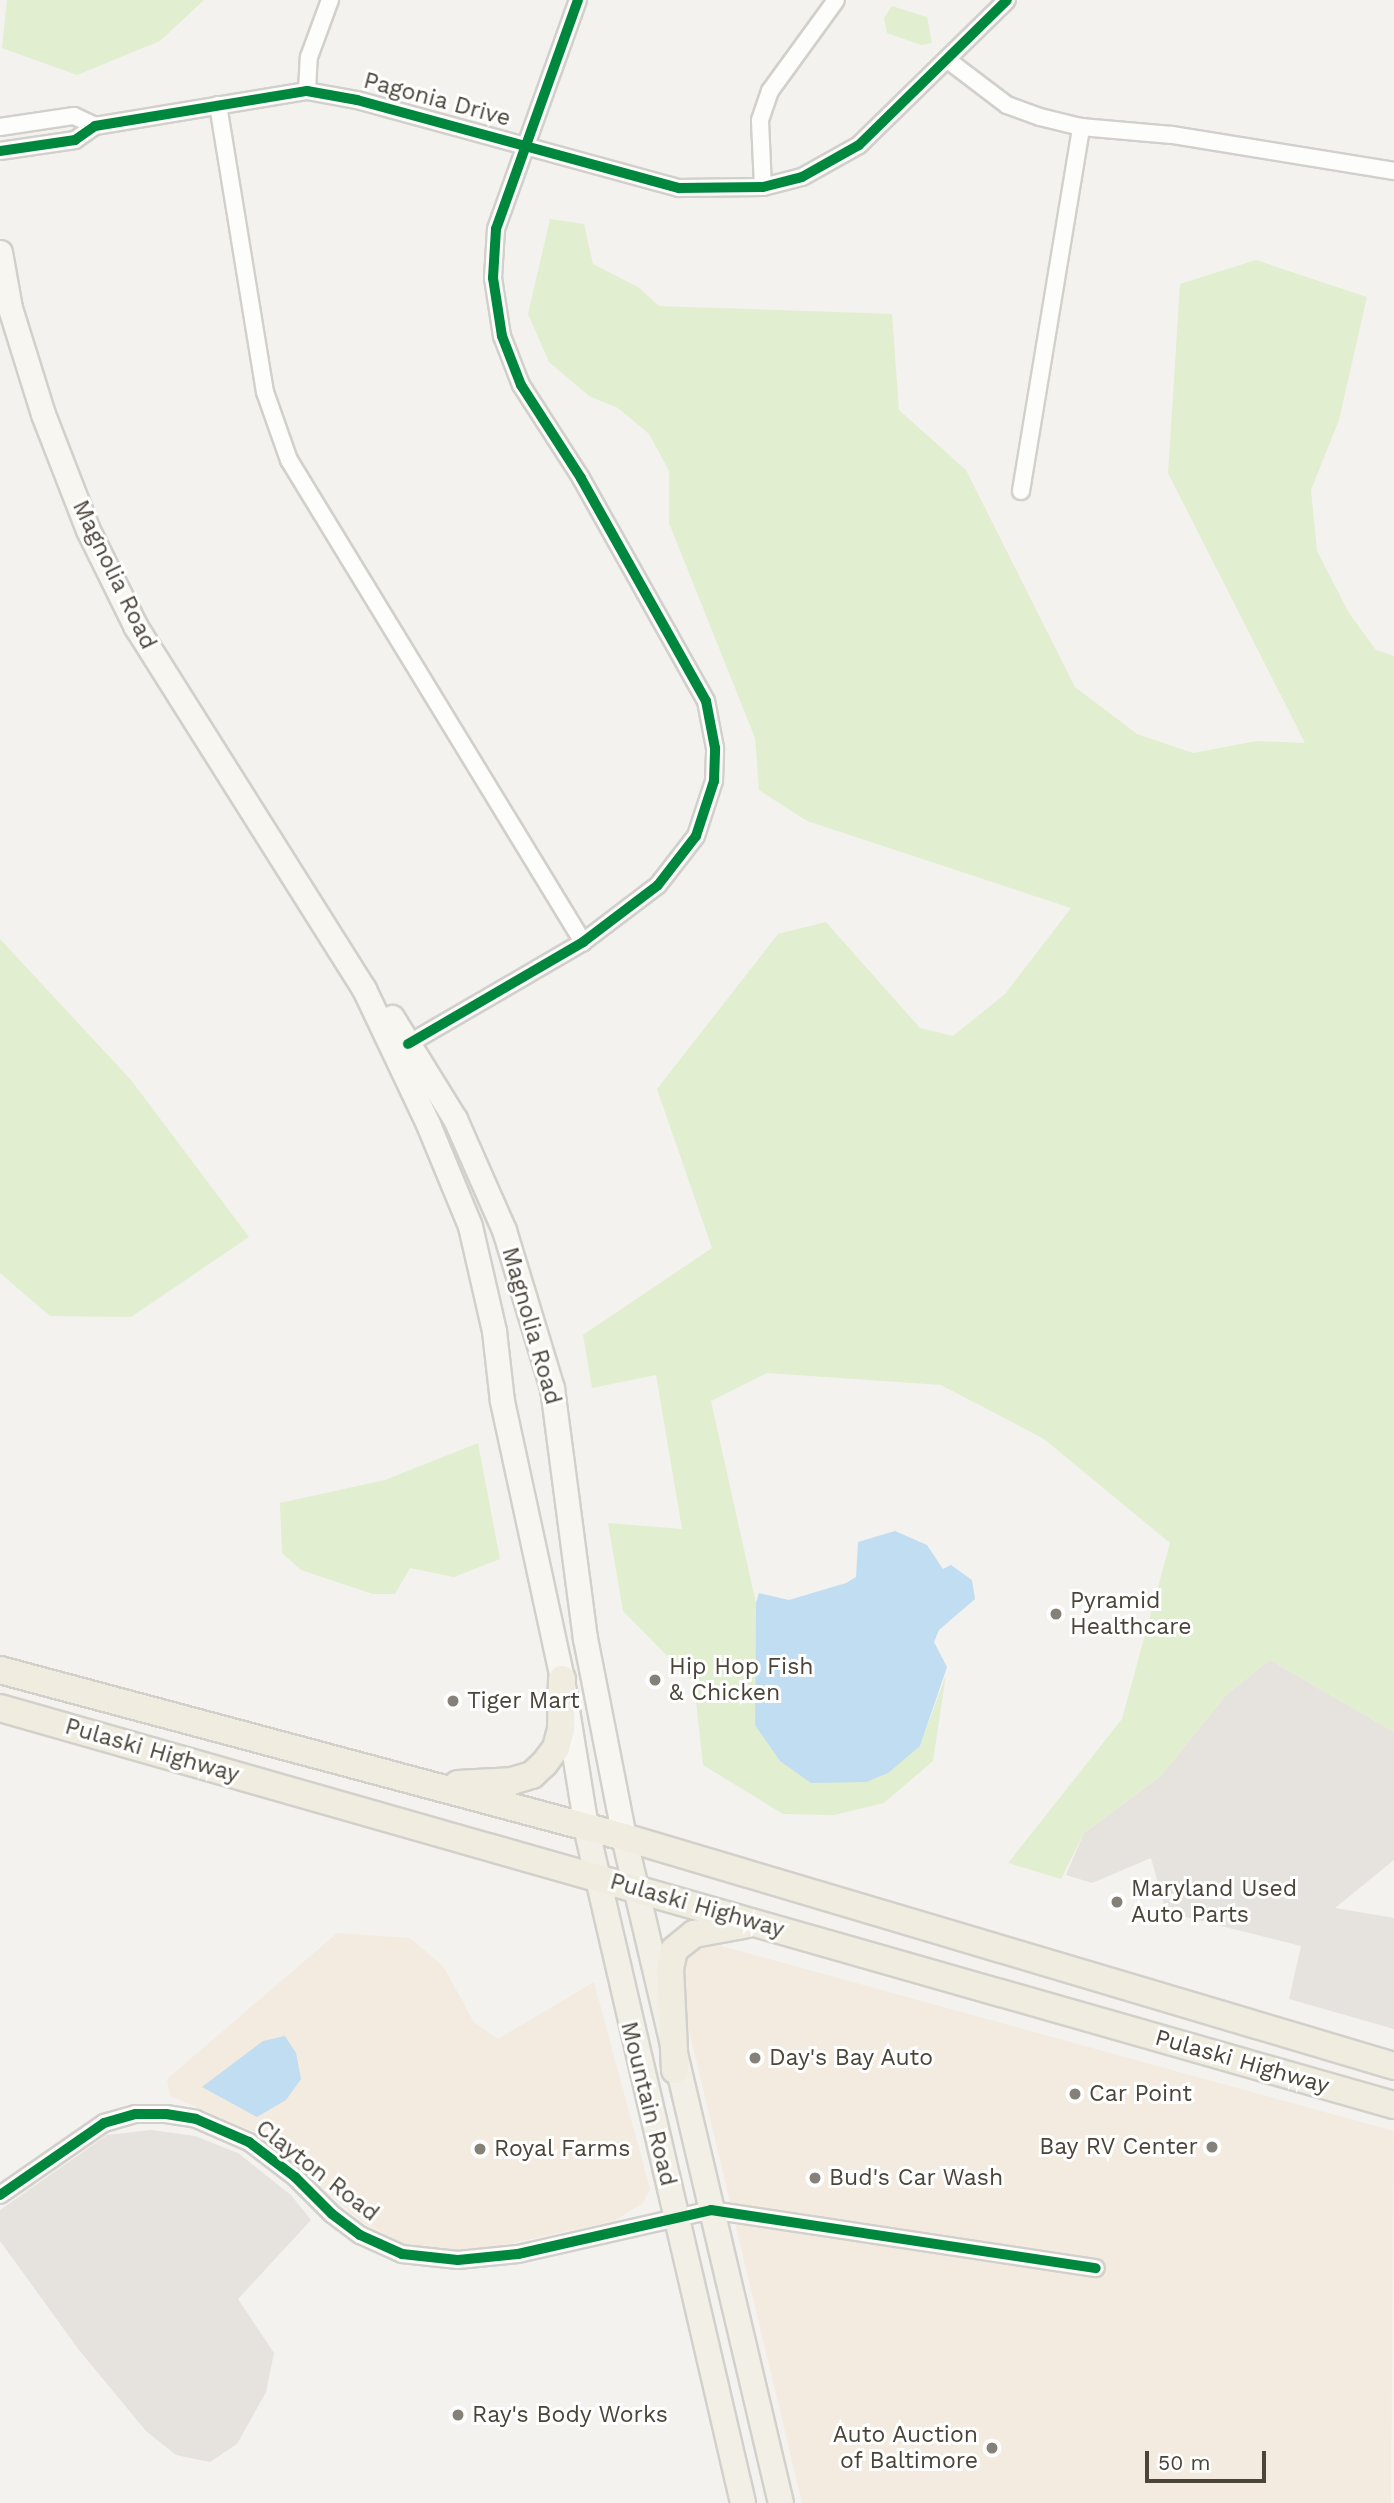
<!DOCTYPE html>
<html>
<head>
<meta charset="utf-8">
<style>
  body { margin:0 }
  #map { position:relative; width:1394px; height:2503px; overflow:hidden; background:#f4f2ee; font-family:"Work Sans",sans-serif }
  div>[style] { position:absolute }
  .commercial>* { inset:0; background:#f3ebdf }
  .industrial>* { inset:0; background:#e6e2de }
  .green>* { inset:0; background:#e1eecf }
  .water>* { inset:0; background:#c0ddf1 }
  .roads { filter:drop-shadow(2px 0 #d2d0cb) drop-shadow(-2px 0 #d2d0cb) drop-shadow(0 2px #d2d0cb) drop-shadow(0 -2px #d2d0cb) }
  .minor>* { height:16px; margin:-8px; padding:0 8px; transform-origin:8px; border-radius:8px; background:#fdfdfc }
  .secondary>* { height:23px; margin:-11.5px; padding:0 11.5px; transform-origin:11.5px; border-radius:11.5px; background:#f7f6f1 }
  .primary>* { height:24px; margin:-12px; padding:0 12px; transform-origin:12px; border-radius:12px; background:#f2efe6 }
  .trunk>* { height:26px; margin:-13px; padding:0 13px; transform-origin:13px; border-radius:13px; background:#f0ece0 }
  .cycleway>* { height:10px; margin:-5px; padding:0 5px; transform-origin:5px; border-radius:5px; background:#00873e }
  .dots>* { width:19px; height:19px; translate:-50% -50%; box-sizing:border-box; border:4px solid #fff; border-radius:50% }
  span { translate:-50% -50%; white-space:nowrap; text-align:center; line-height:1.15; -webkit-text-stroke:6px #fff; paint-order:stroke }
  .street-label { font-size:23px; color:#4b4439 }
  .poi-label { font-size:23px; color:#4b4439 }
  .left { translate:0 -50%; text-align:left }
  .right { translate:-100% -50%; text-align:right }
  .scale { position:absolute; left:1145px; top:2451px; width:121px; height:32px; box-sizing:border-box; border:4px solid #4b4439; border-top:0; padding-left:9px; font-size:21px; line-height:24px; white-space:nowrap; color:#4b4439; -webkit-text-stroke:5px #fff; paint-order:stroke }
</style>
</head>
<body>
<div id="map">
  <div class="commercial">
    <div style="clip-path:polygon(337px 1933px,410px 1938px,443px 1966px,474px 2022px,498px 2039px,594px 1982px,650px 2189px,643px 2203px,614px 2221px,476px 2251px,415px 2249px,363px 2223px,260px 2134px,170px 2096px,167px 2079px)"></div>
    <div style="clip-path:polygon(718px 1945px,1394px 2131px,1391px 2503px,802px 2503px,678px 1985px,686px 1954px,692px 1948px)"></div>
  </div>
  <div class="industrial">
    <div style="clip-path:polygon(1270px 1660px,1394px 1732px,1394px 1860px,1335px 1908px,1394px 1918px,1394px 2029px,1289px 1999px,1301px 1946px,1166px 1912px,1151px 1858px,1092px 1883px,1066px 1875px,1084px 1833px,1161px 1776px,1227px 1694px)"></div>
    <div style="clip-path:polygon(151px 2130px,195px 2136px,238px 2153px,291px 2195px,311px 2220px,238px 2299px,274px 2353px,266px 2392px,237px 2444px,210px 2462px,176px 2455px,146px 2431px,79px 2350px,0 2241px,0 2210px,107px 2135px)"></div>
  </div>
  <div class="green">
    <div style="clip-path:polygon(7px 0,204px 0,160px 41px,77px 75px,2px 48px)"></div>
    <div style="clip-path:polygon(892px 6px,927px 17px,932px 43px,921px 45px,887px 33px,884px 18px)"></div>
    <div style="clip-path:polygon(550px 219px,584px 224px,593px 264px,638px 287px,659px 306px,892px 314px,899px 410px,966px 470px,1075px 687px,1137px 734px,1193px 753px,1257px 741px,1305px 743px,1168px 473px,1180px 284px,1256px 260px,1367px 297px,1339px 420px,1311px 490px,1317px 551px,1349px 613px,1376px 650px,1394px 656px,1394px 1732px,1270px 1660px,1227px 1694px,1161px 1776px,1084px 1833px,1061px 1879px,1008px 1863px,1122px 1719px,1170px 1543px,1044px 1439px,941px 1385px,767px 1373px,711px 1401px,756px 1603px,755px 1725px,920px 1746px,946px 1675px,933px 1761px,884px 1803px,834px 1815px,783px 1814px,703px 1765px,694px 1683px,623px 1611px,608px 1523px,682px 1529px,656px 1375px,592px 1388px,583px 1335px,712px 1248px,657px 1089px,778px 934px,826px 922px,920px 1028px,953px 1036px,1005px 994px,1071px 908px,807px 821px,759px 790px,755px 738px,669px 523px,669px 471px,649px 434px,618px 408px,589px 396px,549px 362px,528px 314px)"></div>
    <div style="clip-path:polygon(0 939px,131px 1080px,249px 1237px,131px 1317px,50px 1316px,0 1273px)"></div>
    <div style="clip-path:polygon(478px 1443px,500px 1559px,454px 1577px,410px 1568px,395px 1594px,373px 1594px,301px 1570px,282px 1553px,280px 1503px,385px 1480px)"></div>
  </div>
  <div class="water">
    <div style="clip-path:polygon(895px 1531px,927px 1545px,943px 1569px,951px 1565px,972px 1580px,975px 1599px,939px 1630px,934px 1642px,947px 1667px,920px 1746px,888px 1773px,866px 1782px,811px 1783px,780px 1761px,755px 1725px,756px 1603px,759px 1593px,789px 1600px,846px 1583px,856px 1577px,858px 1542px)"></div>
    <div style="clip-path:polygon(285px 2036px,296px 2053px,301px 2079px,286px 2100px,257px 2117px,202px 2087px,263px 2041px)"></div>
  </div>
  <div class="roads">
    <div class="minor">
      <div style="left:949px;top:61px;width:73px;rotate:37.2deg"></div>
      <div style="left:1007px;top:105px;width:35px;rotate:20deg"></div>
      <div style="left:1040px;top:117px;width:42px;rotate:13.7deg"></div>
      <div style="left:1081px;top:127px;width:91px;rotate:5deg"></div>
      <div style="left:1172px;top:135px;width:225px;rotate:9.2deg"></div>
      <div style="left:307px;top:91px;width:34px;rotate:-87deg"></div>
      <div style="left:309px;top:57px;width:61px;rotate:-69.8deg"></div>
      <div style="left:218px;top:105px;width:291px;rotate:80.7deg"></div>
      <div style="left:265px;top:392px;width:72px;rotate:70.6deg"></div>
      <div style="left:289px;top:460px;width:565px;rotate:58.62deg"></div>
      <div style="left:0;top:127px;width:75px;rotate:-8.5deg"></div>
      <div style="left:74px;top:116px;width:23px;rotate:25deg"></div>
      <div style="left:0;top:151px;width:76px;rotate:-8.3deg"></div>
      <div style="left:75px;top:140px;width:24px;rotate:-35deg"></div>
      <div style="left:95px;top:126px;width:215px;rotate:-9.4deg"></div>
      <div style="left:307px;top:91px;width:51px;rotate:10.2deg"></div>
      <div style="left:357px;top:100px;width:334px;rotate:15.3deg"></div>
      <div style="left:679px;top:188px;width:84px;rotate:-0.7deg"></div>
      <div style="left:763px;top:187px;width:40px;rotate:-14.4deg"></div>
      <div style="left:802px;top:177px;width:65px;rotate:-29.3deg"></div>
      <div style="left:859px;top:145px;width:207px;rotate:-44.4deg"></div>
      <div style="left:763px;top:187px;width:67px;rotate:-92.6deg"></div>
      <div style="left:760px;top:120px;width:31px;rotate:-71deg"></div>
      <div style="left:770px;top:91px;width:112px;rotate:-54deg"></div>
      <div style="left:1021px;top:491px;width:369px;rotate:-80.6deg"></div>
      <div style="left:408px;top:1044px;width:203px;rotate:-30.2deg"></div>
      <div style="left:583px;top:942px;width:94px;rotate:-37.2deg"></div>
      <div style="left:658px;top:885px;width:62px;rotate:-52.2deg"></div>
      <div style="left:696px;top:836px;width:58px;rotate:-71.9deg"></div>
      <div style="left:714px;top:781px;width:33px;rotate:-88deg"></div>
      <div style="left:715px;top:748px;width:48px;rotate:-100.8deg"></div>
      <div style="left:706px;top:701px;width:256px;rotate:-119.3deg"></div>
      <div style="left:581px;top:478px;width:111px;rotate:-122.8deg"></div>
      <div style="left:521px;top:385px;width:53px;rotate:-111.2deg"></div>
      <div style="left:502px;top:336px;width:59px;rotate:-98.8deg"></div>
      <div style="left:493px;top:278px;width:49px;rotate:-86.5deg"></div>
      <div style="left:496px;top:229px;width:243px;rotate:-70.3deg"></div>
      <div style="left:0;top:2195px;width:126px;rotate:-34.7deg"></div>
      <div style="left:104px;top:2123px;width:33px;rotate:-16deg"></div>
      <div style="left:136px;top:2114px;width:30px"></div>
      <div style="left:166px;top:2114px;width:30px;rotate:9deg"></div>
      <div style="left:196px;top:2119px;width:58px;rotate:23.5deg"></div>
      <div style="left:249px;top:2142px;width:58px;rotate:37.3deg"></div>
      <div style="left:295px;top:2177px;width:52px;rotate:45deg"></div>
      <div style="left:332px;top:2214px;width:35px;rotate:37deg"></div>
      <div style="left:360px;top:2235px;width:46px;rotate:24.3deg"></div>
      <div style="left:402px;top:2254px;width:56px;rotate:6.1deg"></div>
      <div style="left:458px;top:2260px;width:60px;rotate:-5.7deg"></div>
      <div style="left:518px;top:2254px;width:198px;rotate:-12.8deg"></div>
      <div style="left:711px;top:2210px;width:389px;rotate:8.6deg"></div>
    </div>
    <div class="secondary">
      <div style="left:0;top:252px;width:57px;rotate:79.9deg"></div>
      <div style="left:10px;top:308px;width:111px;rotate:72.7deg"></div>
      <div style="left:43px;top:414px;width:124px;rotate:68.8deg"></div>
      <div style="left:88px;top:530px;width:108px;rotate:63.7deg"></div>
      <div style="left:136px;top:627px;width:428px;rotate:57.8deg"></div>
      <div style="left:364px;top:989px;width:149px;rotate:64.6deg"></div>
      <div style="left:428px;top:1124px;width:110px;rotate:67.6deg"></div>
      <div style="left:470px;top:1226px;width:108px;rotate:77.1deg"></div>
      <div style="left:494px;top:1331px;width:70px;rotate:83.5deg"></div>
      <div style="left:502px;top:1401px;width:284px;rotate:77.8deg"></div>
      <div style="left:562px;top:1679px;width:150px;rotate:80.8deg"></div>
      <div style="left:392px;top:1017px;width:120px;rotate:58.3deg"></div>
      <div style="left:455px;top:1119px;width:121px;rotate:66.2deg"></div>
      <div style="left:504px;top:1230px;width:165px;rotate:73.1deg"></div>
      <div style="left:552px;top:1388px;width:252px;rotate:82.5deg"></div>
      <div style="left:585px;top:1638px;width:203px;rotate:78.9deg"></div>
    </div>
    <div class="primary">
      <div style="left:586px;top:1827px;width:694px;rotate:76.92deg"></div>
      <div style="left:624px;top:1837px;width:684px;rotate:76.74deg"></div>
    </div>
    <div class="trunk">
      <div style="left:0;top:1670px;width:646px;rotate:14.98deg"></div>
      <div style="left:624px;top:1837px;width:803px;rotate:16.56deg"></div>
      <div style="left:0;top:1708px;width:1449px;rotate:15.9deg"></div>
      <div style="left:458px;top:1784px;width:54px;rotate:-3.2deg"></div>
      <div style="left:512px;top:1781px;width:21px;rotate:-17deg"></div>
      <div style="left:532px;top:1775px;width:16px;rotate:-43deg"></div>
      <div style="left:544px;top:1764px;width:20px;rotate:-53deg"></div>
      <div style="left:556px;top:1748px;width:20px;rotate:-75deg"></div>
      <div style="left:561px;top:1729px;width:50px;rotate:-88.9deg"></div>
      <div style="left:675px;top:2070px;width:101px;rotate:-92.8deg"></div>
      <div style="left:670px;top:1969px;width:19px;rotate:-78deg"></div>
      <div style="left:674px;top:1950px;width:26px;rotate:-39deg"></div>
      <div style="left:694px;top:1934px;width:55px;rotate:-10.5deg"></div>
    </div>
  </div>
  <div class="cycleway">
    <div style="left:0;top:151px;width:76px;rotate:-8.3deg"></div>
    <div style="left:75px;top:140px;width:24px;rotate:-35deg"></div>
    <div style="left:95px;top:126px;width:215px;rotate:-9.4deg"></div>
    <div style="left:307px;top:91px;width:51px;rotate:10.2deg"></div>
    <div style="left:357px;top:100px;width:334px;rotate:15.3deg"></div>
    <div style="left:679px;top:188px;width:84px;rotate:-0.7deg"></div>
    <div style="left:763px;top:187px;width:40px;rotate:-14.4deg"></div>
    <div style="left:802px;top:177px;width:65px;rotate:-29.3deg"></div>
    <div style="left:859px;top:145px;width:207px;rotate:-44.4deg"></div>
    <div style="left:408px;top:1044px;width:203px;rotate:-30.2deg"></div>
    <div style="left:583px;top:942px;width:94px;rotate:-37.2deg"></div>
    <div style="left:658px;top:885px;width:62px;rotate:-52.2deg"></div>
    <div style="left:696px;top:836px;width:58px;rotate:-71.9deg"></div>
    <div style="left:714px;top:781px;width:33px;rotate:-88deg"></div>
    <div style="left:715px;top:748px;width:48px;rotate:-100.8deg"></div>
    <div style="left:706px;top:701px;width:256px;rotate:-119.3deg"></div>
    <div style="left:581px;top:478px;width:111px;rotate:-122.8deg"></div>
    <div style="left:521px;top:385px;width:53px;rotate:-111.2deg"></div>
    <div style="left:502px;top:336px;width:59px;rotate:-98.8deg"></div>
    <div style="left:493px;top:278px;width:49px;rotate:-86.5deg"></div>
    <div style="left:496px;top:229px;width:243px;rotate:-70.3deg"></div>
    <div style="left:0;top:2195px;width:126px;rotate:-34.7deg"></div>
    <div style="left:104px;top:2123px;width:33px;rotate:-16deg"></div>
    <div style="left:136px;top:2114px;width:30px"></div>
    <div style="left:166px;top:2114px;width:30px;rotate:9deg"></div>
    <div style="left:196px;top:2119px;width:58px;rotate:23.5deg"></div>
    <div style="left:249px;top:2142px;width:58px;rotate:37.3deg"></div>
    <div style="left:295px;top:2177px;width:52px;rotate:45deg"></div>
    <div style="left:332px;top:2214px;width:35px;rotate:37deg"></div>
    <div style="left:360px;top:2235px;width:46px;rotate:24.3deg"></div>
    <div style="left:402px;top:2254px;width:56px;rotate:6.1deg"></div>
    <div style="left:458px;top:2260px;width:60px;rotate:-5.7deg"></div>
    <div style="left:518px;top:2254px;width:198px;rotate:-12.8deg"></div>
    <div style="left:711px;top:2210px;width:389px;rotate:8.6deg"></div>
  </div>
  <div class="dots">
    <div style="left:1056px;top:1614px;background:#868178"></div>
    <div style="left:655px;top:1680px;background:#868178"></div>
    <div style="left:453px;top:1701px;background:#868178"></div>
    <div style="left:1117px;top:1902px;background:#868178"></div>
    <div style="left:755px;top:2058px;background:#868178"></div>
    <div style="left:1075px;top:2094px;background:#868178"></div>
    <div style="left:1212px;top:2147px;background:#868178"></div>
    <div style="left:480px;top:2149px;background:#868178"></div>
    <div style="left:815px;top:2178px;background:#868178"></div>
    <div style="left:458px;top:2415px;background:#868178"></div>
    <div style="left:992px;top:2448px;background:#868178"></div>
  </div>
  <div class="street-label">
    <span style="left:437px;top:100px;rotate:15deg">Pagonia Drive</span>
    <span style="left:114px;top:575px;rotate:64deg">Magnolia Road</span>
    <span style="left:531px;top:1326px;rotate:74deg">Magnolia Road</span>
    <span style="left:152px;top:1751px;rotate:16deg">Pulaski Highway</span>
    <span style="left:697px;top:1906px;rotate:16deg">Pulaski Highway</span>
    <span style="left:1242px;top:2062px;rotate:16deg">Pulaski Highway</span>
    <span style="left:648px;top:2104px;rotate:76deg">Mountain Road</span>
    <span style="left:317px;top:2171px;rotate:38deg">Clayton Road</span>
  </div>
  <div class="poi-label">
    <span class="left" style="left:1070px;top:1614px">Pyramid<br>Healthcare</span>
    <span class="left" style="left:669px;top:1680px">Hip Hop Fish<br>&amp; Chicken</span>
    <span class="left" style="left:467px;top:1701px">Tiger Mart</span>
    <span class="left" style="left:1131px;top:1902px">Maryland Used<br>Auto Parts</span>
    <span class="left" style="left:769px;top:2058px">Day's Bay Auto</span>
    <span class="left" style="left:1089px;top:2094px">Car Point</span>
    <span class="right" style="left:1198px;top:2147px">Bay RV Center</span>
    <span class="left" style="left:494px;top:2149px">Royal Farms</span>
    <span class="left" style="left:829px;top:2178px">Bud's Car Wash</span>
    <span class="left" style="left:472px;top:2415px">Ray's Body Works</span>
    <span class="right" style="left:978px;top:2448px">Auto Auction<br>of Baltimore</span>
  </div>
  <div class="scale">50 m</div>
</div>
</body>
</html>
